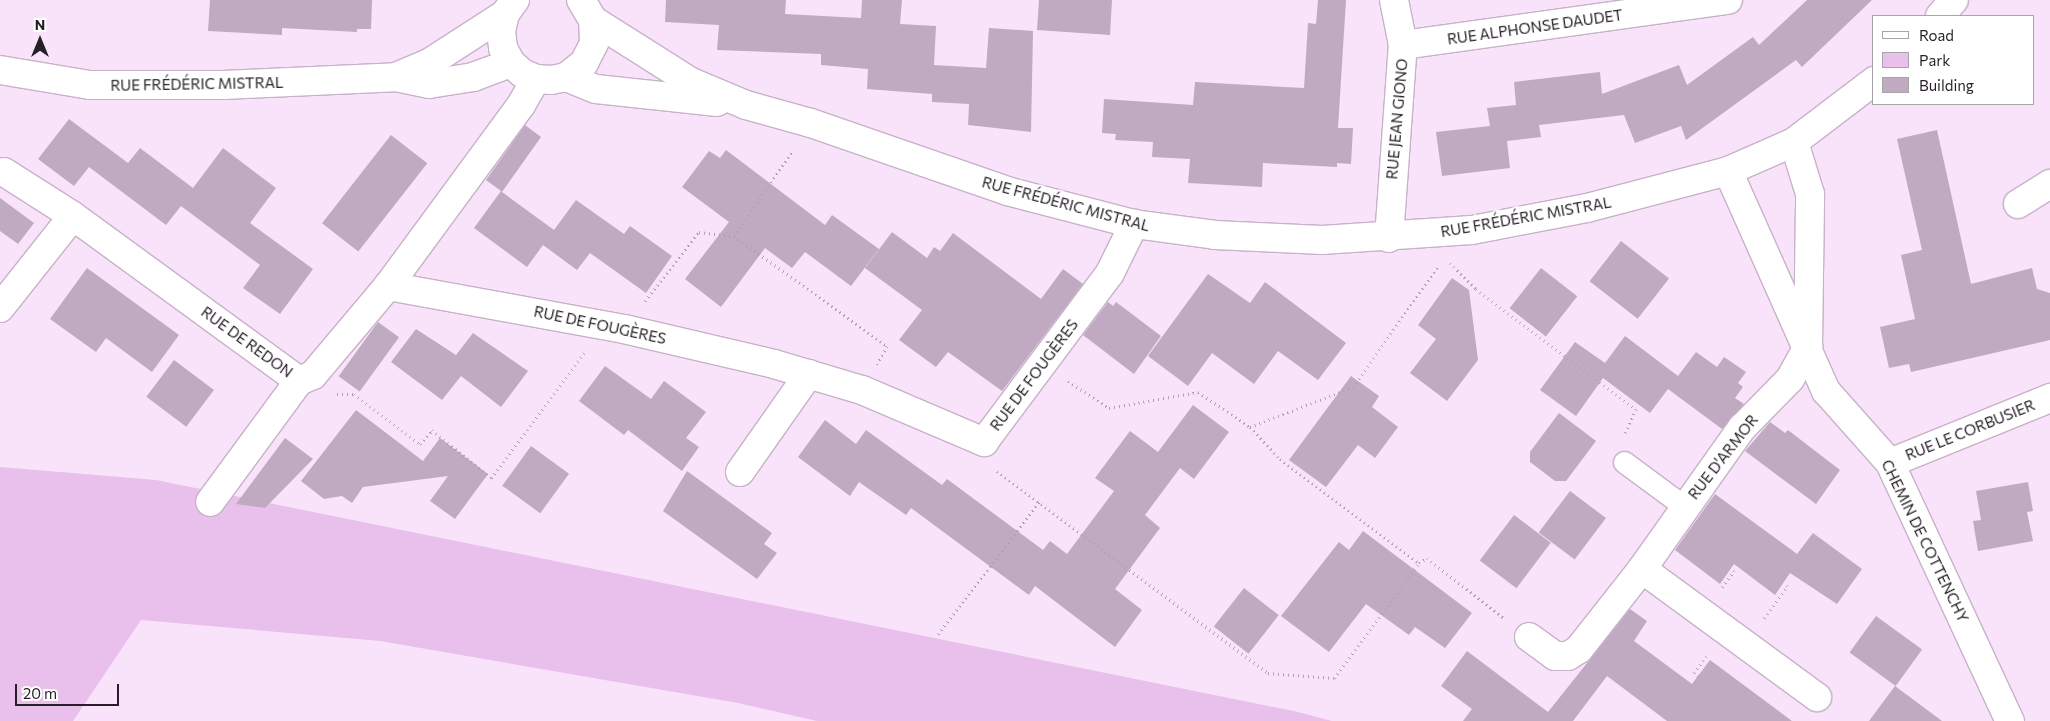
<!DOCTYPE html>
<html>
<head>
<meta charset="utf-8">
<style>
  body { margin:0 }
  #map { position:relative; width:2050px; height:721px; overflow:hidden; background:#f9e3fa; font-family:Commissioner,sans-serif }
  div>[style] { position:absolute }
  .green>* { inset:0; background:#e8c0eb }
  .building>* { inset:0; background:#bfaac1; transform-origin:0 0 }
  .path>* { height:3px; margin-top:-1.5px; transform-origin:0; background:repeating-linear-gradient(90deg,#b09fb1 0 1px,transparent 0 5px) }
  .roads { filter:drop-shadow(1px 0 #c7b2c8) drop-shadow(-1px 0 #c7b2c8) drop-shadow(0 1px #c7b2c8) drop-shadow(0 -1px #c7b2c8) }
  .lane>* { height:21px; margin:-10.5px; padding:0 10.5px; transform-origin:10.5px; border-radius:10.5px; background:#fff }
  .street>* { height:28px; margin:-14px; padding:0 14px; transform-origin:14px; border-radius:14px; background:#fff }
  span { translate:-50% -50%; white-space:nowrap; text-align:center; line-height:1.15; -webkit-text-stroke:4px #fff; paint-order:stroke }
  .street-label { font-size:15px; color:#261f27 }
  .legend { position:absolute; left:1872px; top:15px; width:162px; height:90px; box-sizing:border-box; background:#fff; border:1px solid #a8a5a9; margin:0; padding:6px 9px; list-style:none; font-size:15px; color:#261f27 }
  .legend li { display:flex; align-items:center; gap:10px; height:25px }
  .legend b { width:25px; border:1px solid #a8a5a9 }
  .north { position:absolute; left:15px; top:15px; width:50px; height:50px; -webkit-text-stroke:4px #fff; paint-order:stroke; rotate:0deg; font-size:14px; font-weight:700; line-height:20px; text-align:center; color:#261f27 }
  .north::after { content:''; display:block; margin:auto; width:18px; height:22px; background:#261f27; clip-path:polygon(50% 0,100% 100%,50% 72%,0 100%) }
  .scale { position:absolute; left:15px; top:684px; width:104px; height:22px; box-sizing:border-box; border:2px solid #261f27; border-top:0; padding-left:6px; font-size:15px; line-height:18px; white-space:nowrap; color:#261f27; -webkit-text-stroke:4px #fff; paint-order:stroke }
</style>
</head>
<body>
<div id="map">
  <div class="green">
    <div style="clip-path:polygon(0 467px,156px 480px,1298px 712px,1332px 721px,817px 721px,738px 703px,380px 641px,141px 620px,73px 721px,0 721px)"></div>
  </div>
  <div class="building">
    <div style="clip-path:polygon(210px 0,372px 0,371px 29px,357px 29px,357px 32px,282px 28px,282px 35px,208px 31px)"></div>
    <div style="clip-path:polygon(666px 0,786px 0,785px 14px,861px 18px,862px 0,902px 0,900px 24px,936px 26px,934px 65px,986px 68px,989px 28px,1033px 31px,1031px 132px,968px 125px,969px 104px,932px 102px,932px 94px,867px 89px,868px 69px,821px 65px,821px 54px,717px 50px,719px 25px,665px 22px)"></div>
    <div style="clip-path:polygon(1039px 0,1112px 0,1110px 35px,1037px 30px)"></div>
    <div style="clip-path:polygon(1318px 0,1346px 0,1338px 128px,1353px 128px,1351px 164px,1337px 163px,1337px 167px,1263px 163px,1262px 187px,1188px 183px,1190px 159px,1152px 157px,1153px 142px,1115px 140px,1116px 134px,1102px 133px,1104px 99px,1193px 105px,1195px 82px,1304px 88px,1308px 23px,1316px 24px)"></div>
    <div style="clip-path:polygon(1807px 0,1872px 0,1802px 67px,1796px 60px,1686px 140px,1681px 126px,1635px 143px,1624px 115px,1539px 125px,1541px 137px,1507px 141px,1510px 168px,1442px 176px,1436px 132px,1490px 126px,1487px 108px,1516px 105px,1514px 82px,1600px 72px,1602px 94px,1679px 65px,1687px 85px,1753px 37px,1759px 45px)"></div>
    <div style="clip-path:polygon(69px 119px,128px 163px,140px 148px,193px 188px,223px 148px,276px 188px,250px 223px,313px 269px,280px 314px,243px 288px,260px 265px,181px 206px,166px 225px,89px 167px,74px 186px,38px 159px)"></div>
    <div style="clip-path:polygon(525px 125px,541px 137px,502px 192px,554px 230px,576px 200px,624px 234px,630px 226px,672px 256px,646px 293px,590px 253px,577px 270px,543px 245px,527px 267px,474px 228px,501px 191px,486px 180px)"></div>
    <div style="clip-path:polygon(1937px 130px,1971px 284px,2032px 268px,2037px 289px,2050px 293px,2050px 340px,1911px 372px,1909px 364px,1889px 368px,1880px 327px,1915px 319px,1901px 255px,1922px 250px,1897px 139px)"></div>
    <div style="left:391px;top:135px;width:46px;height:112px;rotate:38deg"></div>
    <div style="clip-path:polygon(726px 150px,825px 225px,832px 215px,879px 249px,851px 286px,805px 252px,792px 268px,765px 248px,721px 307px,685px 279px,729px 222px,682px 187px,709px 151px,720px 158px)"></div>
    <div style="clip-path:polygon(0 198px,34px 223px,18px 244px,0 231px)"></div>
    <div style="clip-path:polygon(892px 232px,927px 258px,934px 247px,940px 251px,953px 233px,1041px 299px,1063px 269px,1083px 284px,1002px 391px,948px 352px,936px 367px,899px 340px,922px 310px,865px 268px)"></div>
    <div style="left:1621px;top:241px;width:61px;height:51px;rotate:38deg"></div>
    <div style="clip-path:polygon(87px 268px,179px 335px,152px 372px,106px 338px,96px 352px,50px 319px)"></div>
    <div style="left:1541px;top:268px;width:46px;height:51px;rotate:38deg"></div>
    <div style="clip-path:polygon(1208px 274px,1250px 303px,1265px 282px,1346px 343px,1318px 380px,1278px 351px,1254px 384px,1212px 353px,1188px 386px,1148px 356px)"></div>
    <div style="clip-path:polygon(1452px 278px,1469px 290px,1478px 360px,1447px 401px,1410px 373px,1436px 339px,1418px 325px)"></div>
    <div style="clip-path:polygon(1108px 302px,1113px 306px,1116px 302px,1161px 336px,1134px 374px,1083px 335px)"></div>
    <div style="left:378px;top:322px;width:26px;height:67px;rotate:36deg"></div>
    <div style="clip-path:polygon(416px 329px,456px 355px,473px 333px,528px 371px,501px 407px,461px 376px,442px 400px,391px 362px)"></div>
    <div style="clip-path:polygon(1625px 336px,1678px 376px,1696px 352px,1717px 367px,1724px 357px,1746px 372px,1738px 383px,1743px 387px,1735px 398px,1744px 404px,1722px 429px,1668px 389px,1650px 413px,1603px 378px,1576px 416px,1540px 390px,1575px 342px,1605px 363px)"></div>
    <div style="left:174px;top:360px;width:50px;height:46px;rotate:37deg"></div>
    <div style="clip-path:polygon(605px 366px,651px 399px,664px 381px,706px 412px,686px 438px,699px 447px,682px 471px,628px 430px,624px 435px,579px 401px)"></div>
    <div style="clip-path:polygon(1351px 376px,1379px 396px,1372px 407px,1398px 427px,1375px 458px,1358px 445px,1326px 487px,1289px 460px)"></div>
    <div style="clip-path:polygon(1193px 405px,1229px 432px,1194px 479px,1180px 468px,1145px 515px,1160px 528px,1115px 589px,1142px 610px,1115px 647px,1035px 586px,1029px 595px,911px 508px,906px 515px,859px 482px,850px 496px,798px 457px,825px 420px,856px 444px,866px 430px,942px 485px,947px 479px,1043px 550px,1050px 541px,1067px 554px,1114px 491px,1095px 478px,1130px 431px,1158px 452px)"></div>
    <div style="clip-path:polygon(356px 410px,423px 461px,440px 438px,488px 474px,455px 519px,430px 501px,448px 476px,363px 487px,352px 503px,342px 496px,324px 499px,301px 481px)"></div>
    <div style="clip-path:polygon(1559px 413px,1596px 441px,1566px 481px,1555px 481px,1530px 462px,1530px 452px)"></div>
    <div style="clip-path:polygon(1770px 422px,1785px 433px,1788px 430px,1840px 470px,1816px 504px,1745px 451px)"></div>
    <div style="clip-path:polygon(285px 438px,313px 459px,265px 508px,236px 504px)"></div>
    <div style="left:531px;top:446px;width:47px;height:49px;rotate:36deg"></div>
    <div style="clip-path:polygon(687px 471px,772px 533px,764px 544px,777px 553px,757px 579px,663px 511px)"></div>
    <div style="clip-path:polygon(2028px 482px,2033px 511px,2027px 512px,2033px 541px,1978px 551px,1973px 521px,1981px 520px,1976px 491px)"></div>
    <div style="left:1570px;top:491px;width:45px;height:52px;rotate:37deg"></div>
    <div style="clip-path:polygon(1715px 494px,1797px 554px,1813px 533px,1862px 569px,1837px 604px,1790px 573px,1775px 595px,1734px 564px,1720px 584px,1675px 550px)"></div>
    <div style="left:1514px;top:515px;width:46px;height:57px;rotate:37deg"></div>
    <div style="clip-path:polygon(1363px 531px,1472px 613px,1445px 648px,1415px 627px,1409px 635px,1366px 604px,1329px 652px,1281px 616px,1339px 542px,1349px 550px)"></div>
    <div style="left:1244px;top:588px;width:44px;height:49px;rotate:38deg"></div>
    <div style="clip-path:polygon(1630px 609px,1647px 621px,1634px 641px,1692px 684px,1710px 660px,1792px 721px,1667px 721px,1607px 676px,1573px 721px,1463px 721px,1472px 709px,1441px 686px,1467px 651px,1548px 712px)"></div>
    <div style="left:1876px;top:616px;width:57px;height:45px;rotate:36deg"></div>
    <div style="clip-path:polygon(1895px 686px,1942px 721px,1869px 721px)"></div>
  </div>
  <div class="path">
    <div style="left:734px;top:236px;width:104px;rotate:-55.5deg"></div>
    <div style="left:1450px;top:263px;width:37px;rotate:45deg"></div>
    <div style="left:1476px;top:289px;width:200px;rotate:36.9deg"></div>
    <div style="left:1636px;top:409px;width:27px;rotate:114deg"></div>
    <div style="left:645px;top:301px;width:88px;rotate:-52deg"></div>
    <div style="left:699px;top:232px;width:35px;rotate:7deg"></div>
    <div style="left:734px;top:236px;width:188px;rotate:35.7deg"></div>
    <div style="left:887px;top:346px;width:21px;rotate:119deg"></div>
    <div style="left:1068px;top:381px;width:49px;rotate:33.4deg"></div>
    <div style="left:1109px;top:408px;width:90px;rotate:-10.2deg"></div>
    <div style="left:1198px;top:392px;width:63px;rotate:33.9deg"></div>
    <div style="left:1250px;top:427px;width:110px;rotate:-21.2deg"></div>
    <div style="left:1353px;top:387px;width:149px;rotate:-54.8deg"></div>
    <div style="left:337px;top:394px;width:17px"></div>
    <div style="left:354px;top:394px;width:83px;rotate:37.1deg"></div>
    <div style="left:420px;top:444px;width:18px;rotate:-49deg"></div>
    <div style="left:432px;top:430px;width:76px;rotate:39.1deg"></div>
    <div style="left:491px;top:478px;width:156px;rotate:-53.4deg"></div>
    <div style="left:1250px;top:427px;width:44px;rotate:46.8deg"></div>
    <div style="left:1280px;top:459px;width:174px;rotate:36.8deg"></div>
    <div style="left:997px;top:471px;width:338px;rotate:36.7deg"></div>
    <div style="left:1268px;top:673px;width:66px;rotate:4.3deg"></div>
    <div style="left:1334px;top:678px;width:143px;rotate:-53.5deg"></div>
    <div style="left:1419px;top:563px;width:9px;rotate:-32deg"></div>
    <div style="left:1427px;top:558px;width:99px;rotate:38deg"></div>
    <div style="left:1722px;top:587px;width:20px;rotate:-53deg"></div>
    <div style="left:1734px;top:571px;width:4px;rotate:-135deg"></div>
    <div style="left:1764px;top:618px;width:39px;rotate:-54deg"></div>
    <div style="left:1787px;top:586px;width:4px;rotate:-135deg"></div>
    <div style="left:938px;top:634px;width:169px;rotate:-52.5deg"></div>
    <div style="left:1698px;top:676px;width:5px;rotate:-143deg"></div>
    <div style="left:1694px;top:673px;width:21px;rotate:-55deg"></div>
  </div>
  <div class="roads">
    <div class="lane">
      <div style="left:1624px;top:462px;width:76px;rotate:36.4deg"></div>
    </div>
    <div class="street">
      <div style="left:515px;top:0;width:17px;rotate:126deg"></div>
      <div style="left:505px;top:14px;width:17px;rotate:103deg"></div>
      <div style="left:501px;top:31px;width:17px;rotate:83deg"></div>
      <div style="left:503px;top:48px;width:17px;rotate:62deg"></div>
      <div style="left:511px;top:63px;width:15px;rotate:42deg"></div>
      <div style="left:522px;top:73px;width:15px;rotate:23deg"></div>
      <div style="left:536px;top:79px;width:15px;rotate:4deg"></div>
      <div style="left:551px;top:80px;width:15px;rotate:-11deg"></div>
      <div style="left:566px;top:77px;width:23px;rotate:-38deg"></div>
      <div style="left:584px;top:63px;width:22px;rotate:-63deg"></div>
      <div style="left:594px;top:43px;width:23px;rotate:-92deg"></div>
      <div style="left:593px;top:20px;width:23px;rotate:-121deg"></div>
      <div style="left:1940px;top:16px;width:21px;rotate:-49deg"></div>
      <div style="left:593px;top:20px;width:116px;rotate:32.3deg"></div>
      <div style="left:691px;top:82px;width:60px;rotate:22.7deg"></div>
      <div style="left:746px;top:105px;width:67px;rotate:15.5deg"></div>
      <div style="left:811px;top:123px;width:207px;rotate:19.1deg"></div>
      <div style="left:1007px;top:191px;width:131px;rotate:14.6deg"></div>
      <div style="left:1134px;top:224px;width:82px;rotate:7.7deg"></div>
      <div style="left:1215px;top:235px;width:107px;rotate:2.7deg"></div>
      <div style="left:1322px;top:240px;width:150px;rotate:-3.8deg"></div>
      <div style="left:1472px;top:230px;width:117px;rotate:-10.8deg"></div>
      <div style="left:1587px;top:208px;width:146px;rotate:-14.7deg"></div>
      <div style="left:1728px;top:171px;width:72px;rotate:-23.7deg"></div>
      <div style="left:1794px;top:142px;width:101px;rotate:-37.3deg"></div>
      <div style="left:1403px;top:45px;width:328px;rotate:-7.9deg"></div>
      <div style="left:0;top:70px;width:91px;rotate:9.5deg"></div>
      <div style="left:90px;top:85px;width:133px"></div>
      <div style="left:223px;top:85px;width:173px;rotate:-2.6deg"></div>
      <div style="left:396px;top:77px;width:34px;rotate:12deg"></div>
      <div style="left:429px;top:84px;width:45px;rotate:-9deg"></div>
      <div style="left:473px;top:77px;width:40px;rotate:-20.2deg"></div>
      <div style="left:396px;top:77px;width:36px;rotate:-23deg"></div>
      <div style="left:429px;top:63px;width:90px;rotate:-32.8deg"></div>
      <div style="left:566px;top:77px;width:32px;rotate:22deg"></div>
      <div style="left:596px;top:89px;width:122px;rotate:6.1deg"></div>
      <div style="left:1728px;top:171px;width:241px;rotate:66deg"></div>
      <div style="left:1826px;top:391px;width:96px;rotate:48.4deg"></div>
      <div style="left:1890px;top:463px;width:285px;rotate:65.1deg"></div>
      <div style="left:4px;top:172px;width:82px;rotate:32.5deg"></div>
      <div style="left:2018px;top:204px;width:38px;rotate:-32deg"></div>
      <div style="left:1389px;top:238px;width:194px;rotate:-85.9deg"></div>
      <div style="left:1403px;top:45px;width:46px;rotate:-101.3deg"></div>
      <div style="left:388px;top:286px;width:240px;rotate:10.3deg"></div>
      <div style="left:624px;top:329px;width:154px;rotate:13.1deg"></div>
      <div style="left:774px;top:364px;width:92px;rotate:16.5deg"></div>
      <div style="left:862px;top:390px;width:133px;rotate:23.1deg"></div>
      <div style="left:984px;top:442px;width:211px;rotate:-53.3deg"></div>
      <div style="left:1110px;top:273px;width:55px;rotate:-63.9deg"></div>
      <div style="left:0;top:308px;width:117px;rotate:-51.6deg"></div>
      <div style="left:73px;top:216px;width:280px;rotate:36.1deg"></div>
      <div style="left:299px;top:381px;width:150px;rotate:126.3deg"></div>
      <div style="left:299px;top:381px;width:15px;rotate:-23deg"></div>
      <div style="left:313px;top:375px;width:116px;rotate:-49.9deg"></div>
      <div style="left:388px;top:286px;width:225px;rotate:-53.7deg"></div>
      <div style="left:521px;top:105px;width:30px;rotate:-60deg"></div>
      <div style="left:1890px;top:463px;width:173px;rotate:-22.1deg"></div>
      <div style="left:740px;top:472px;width:120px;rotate:-54.9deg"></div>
      <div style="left:1642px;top:569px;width:217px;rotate:36.2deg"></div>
      <div style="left:1529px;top:637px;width:32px;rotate:36deg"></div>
      <div style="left:1555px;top:656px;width:13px"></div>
      <div style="left:1568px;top:656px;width:13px;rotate:-32deg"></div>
      <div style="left:1579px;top:649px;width:102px;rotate:-51.8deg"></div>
      <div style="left:1642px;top:569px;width:173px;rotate:-54.7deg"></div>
      <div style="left:1742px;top:428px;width:69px;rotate:-45.6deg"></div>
      <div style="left:1790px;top:379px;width:38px;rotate:-61deg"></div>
      <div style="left:1808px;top:346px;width:152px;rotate:-89.2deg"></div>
      <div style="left:1810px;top:194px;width:54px;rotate:-107.1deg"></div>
    </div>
  </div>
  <div class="street-label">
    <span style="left:1535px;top:27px;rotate:-8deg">RUE ALPHONSE DAUDET</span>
    <span style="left:197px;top:84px;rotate:-1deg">RUE FRÉDÉRIC MISTRAL</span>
    <span style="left:1397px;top:119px;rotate:-85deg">RUE JEAN GIONO</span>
    <span style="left:1066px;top:204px;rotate:15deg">RUE FRÉDÉRIC MISTRAL</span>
    <span style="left:1526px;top:217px;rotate:-10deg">RUE FRÉDÉRIC MISTRAL</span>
    <span style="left:600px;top:325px;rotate:12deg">RUE DE FOUGÈRES</span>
    <span style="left:247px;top:342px;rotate:36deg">RUE DE REDON</span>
    <span style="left:1034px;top:375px;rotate:-53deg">RUE DE FOUGÈRES</span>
    <span style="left:1970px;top:430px;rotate:-22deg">RUE LE CORBUSIER</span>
    <span style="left:1723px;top:457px;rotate:-52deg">RUE D'ARMOR</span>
    <span style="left:1925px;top:541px;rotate:64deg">CHEMIN DE COTTENCHY</span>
  </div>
  <ul class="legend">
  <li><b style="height:6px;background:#fff"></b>Road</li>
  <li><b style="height:14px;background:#e8c0eb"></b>Park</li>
  <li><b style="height:14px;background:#bfaac1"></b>Building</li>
  </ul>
  <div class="north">N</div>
  <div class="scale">20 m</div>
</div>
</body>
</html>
